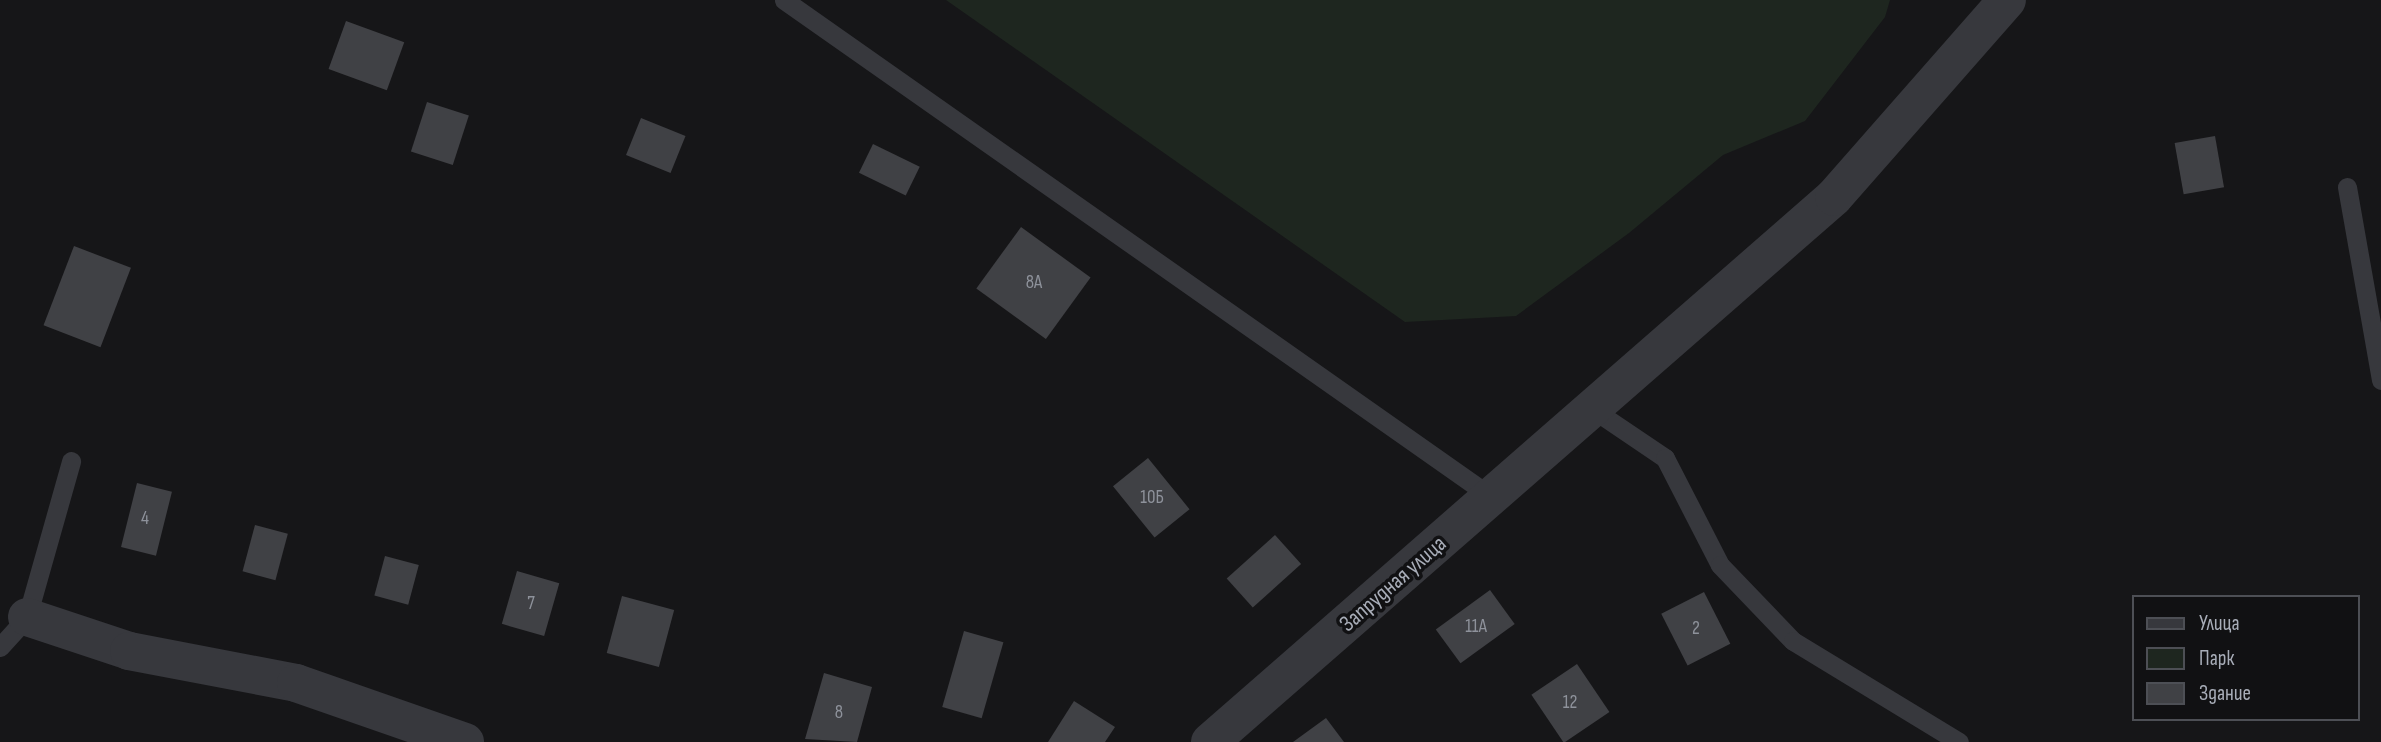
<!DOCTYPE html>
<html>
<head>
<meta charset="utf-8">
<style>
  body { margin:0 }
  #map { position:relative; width:2381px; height:742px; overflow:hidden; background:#161618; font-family:"Sofia Sans Condensed",sans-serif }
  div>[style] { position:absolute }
  .green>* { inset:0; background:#1e261f }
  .building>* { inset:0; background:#404145; transform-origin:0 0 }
  .service>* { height:19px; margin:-9.5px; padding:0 9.5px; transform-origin:9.5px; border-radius:9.5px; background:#37383d }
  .minor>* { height:38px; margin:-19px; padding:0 19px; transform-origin:19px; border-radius:19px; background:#37383d }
  .tertiary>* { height:38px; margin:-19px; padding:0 19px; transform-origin:19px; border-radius:19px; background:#37383d }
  span { translate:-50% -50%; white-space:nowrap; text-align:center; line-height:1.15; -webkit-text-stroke:7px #111113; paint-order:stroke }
  .number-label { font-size:19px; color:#8e929b }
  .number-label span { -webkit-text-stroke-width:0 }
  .street-label { font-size:23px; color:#a8adb8 }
  .legend { position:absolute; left:2132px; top:595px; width:228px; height:126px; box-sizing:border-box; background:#111113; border:2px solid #4d4f55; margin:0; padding:9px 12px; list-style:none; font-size:21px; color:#a8adb8 }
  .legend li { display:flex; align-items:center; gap:14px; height:35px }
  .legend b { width:35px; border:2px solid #4d4f55 }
</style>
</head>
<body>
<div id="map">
  <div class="green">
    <div style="clip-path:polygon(946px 0,1890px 0,1885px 17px,1805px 121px,1723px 155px,1629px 233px,1516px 316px,1405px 322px)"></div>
  </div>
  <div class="building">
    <div style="left:346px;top:21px;width:62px;height:51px;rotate:20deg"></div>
    <div style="left:427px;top:102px;width:44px;height:52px;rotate:18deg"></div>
    <div style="left:641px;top:118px;width:48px;height:40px;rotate:22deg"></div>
    <div style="left:2215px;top:136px;width:52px;height:41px;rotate:80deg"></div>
    <div style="left:873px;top:144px;width:52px;height:32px;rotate:26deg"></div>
    <div style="left:1021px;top:227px;width:86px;height:76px;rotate:36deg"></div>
    <div style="left:74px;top:246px;width:61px;height:85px;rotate:21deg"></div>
    <div style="left:1148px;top:458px;width:66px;height:45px;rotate:51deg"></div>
    <div style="left:137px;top:483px;width:36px;height:66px;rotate:14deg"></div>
    <div style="left:255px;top:525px;width:34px;height:48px;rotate:15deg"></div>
    <div style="left:1275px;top:535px;width:39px;height:65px;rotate:48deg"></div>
    <div style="left:385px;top:556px;width:35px;height:41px;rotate:15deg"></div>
    <div style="left:517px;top:571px;width:44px;height:55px;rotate:16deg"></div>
    <div style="left:1490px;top:590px;width:42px;height:67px;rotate:54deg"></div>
    <div style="left:1704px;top:592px;width:58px;height:48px;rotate:63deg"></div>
    <div style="left:622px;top:596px;width:54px;height:59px;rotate:15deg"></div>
    <div style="left:964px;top:631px;width:41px;height:79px;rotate:16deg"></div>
    <div style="left:1577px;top:664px;width:58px;height:55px;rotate:56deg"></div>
    <div style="clip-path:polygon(824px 673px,872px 687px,857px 742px,805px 739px)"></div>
    <div style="clip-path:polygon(1074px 701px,1115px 727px,1105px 742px,1048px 742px)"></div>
    <div style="clip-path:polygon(1326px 718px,1344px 742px,1293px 742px)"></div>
  </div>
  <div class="service">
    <div style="left:784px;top:0;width:866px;rotate:35.08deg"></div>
    <div style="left:2347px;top:187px;width:196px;rotate:80deg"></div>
    <div style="left:1594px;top:410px;width:86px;rotate:34.1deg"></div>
    <div style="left:1665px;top:458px;width:120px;rotate:62.8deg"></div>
    <div style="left:1720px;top:565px;width:105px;rotate:46.2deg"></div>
    <div style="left:1793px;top:641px;width:194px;rotate:31.3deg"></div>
    <div style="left:0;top:647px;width:40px;rotate:-48deg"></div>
    <div style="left:27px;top:617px;width:162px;rotate:-74.2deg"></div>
  </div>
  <div class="minor">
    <div style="left:27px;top:617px;width:108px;rotate:18.4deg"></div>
    <div style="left:129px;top:651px;width:170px;rotate:10.8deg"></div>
    <div style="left:296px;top:683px;width:179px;rotate:19.2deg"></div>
  </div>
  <div class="tertiary">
    <div style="left:1210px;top:742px;width:828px;rotate:-41.13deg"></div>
    <div style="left:1834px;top:197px;width:262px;rotate:-48.7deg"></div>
  </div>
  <div class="number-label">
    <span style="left:1034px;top:283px">8А</span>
    <span style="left:1152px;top:498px">10Б</span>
    <span style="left:145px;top:519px">4</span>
    <span style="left:531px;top:604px">7</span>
    <span style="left:1476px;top:627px">11А</span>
    <span style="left:1696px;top:629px">2</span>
    <span style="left:1570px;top:703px">12</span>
    <span style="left:839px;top:713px">8</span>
  </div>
  <div class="street-label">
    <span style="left:1393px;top:584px;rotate:-41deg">Запрудная улица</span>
  </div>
  <ul class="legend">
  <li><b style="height:9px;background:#37383d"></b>Улица</li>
  <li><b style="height:19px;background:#1e261f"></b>Парк</li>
  <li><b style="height:19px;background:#404145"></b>Здание</li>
  </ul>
</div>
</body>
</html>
